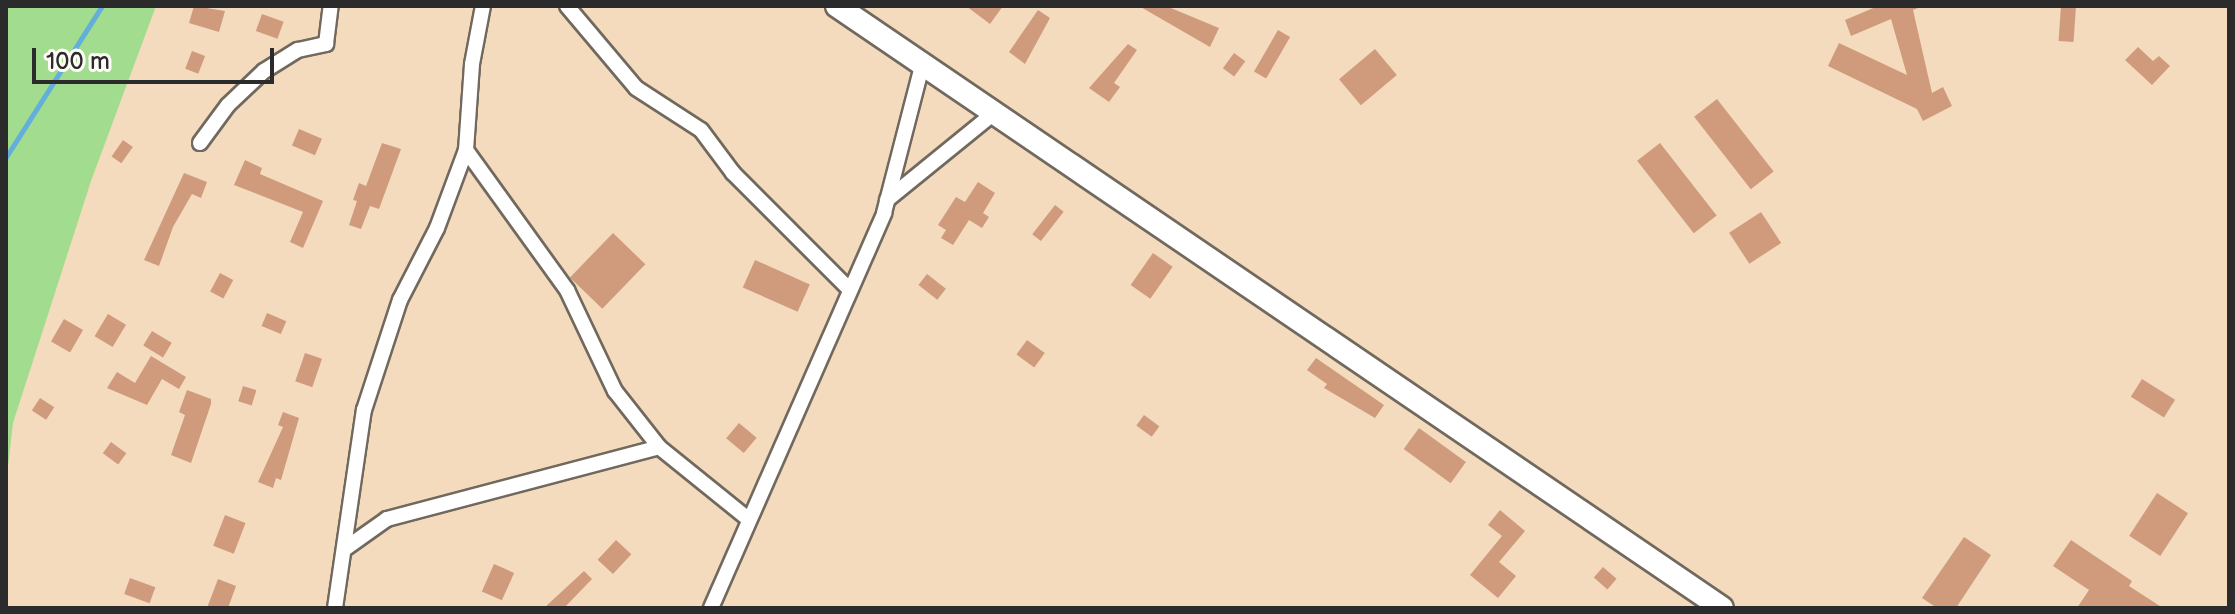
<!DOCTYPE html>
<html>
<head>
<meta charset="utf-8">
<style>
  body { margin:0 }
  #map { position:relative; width:2235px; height:614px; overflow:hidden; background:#f4dbbe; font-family:"Balsamiq Sans",sans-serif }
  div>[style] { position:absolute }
  .green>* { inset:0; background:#a1dc8f }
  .stream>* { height:5px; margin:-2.5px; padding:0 2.5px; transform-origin:2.5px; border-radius:2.5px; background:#63afdc }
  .building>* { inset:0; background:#cf9b7c; transform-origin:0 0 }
  .roads { filter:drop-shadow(2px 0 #71695e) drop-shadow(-2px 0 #71695e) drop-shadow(0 2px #71695e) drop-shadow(0 -2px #71695e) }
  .minor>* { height:14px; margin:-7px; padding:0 7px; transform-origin:7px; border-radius:7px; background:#fff }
  .primary>* { height:22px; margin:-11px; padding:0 11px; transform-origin:11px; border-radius:11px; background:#fff }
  span { translate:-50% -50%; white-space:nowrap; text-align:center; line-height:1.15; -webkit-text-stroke:6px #fdfcf7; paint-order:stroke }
  .frame { position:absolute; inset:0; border:8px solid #2b2b2b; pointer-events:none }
  .scale { position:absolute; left:32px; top:48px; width:242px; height:36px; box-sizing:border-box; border:4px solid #2b2b2b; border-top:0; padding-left:10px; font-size:24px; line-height:28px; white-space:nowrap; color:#2b2b2b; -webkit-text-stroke:6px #fdfcf7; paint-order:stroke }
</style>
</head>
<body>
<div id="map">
  <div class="green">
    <div style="clip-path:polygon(6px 6px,156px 6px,91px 181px,13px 423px,6px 484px)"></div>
  </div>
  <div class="stream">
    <div style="left:6px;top:157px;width:179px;rotate:-57.6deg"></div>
  </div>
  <div class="building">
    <div style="clip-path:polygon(194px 6px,225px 11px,219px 32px,189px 23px)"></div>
    <div style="clip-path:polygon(966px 6px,1003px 6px,990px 24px)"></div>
    <div style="clip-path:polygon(1139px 6px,1166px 6px,1219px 28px,1210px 47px)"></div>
    <div style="clip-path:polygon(1878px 6px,1923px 6px,1913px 10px,1932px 93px,1943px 87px,1952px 106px,1923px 121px,1917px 109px,1828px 66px,1839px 43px,1907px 75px,1891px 19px,1851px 36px,1845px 20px)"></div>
    <div style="left:2061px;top:6px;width:15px;height:35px;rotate:4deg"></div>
    <div style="clip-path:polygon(1038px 10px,1050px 18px,1025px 64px,1009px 52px)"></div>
    <div style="left:262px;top:14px;width:23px;height:18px;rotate:20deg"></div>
    <div style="left:1278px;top:30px;width:14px;height:48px;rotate:30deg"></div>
    <div style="clip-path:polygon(1128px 44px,1137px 50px,1114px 83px,1120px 87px,1109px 102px,1089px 88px)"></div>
    <div style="clip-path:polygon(2138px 47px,2153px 61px,2159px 56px,2170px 66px,2152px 85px,2125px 60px)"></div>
    <div style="left:1375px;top:49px;width:34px;height:47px;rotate:50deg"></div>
    <div style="left:192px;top:51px;width:14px;height:19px;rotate:21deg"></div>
    <div style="left:1234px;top:53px;width:14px;height:19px;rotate:36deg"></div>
    <div style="left:1717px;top:99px;width:92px;height:29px;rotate:52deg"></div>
    <div style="left:299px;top:129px;width:25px;height:18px;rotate:23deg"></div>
    <div style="left:123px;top:140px;width:12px;height:20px;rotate:35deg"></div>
    <div style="clip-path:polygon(382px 143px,401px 149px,379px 209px,370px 206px,361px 229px,349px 225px,357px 201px,353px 200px,359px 183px,366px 186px)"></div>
    <div style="left:1660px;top:143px;width:92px;height:29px;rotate:52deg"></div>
    <div style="clip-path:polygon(245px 160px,262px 168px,260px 174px,323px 201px,303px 248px,290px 242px,303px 212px,234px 185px)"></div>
    <div style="clip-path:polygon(184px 173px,207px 182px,201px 198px,192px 194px,173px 227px,159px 266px,144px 260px)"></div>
    <div style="clip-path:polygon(978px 182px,995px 193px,983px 213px,989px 217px,982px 228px,969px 220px,953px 245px,941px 238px,946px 230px,938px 225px,956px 197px,965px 202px)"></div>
    <div style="left:1055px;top:205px;width:11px;height:37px;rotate:38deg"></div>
    <div style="left:1761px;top:212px;width:37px;height:38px;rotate:57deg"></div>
    <div style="left:613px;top:233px;width:45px;height:62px;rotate:44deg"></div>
    <div style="left:1153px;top:253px;width:24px;height:39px;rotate:35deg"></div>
    <div style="left:755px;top:260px;width:60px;height:30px;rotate:24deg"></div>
    <div style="left:220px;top:273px;width:15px;height:21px;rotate:28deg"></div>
    <div style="left:927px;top:274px;width:24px;height:14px;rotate:38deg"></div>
    <div style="left:267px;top:313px;width:21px;height:14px;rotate:23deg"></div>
    <div style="left:108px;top:314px;width:21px;height:26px;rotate:31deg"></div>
    <div style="left:64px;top:319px;width:22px;height:26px;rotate:30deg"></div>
    <div style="left:152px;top:331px;width:23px;height:17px;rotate:31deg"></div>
    <div style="left:1027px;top:340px;width:22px;height:18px;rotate:36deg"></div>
    <div style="left:305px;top:353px;width:18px;height:30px;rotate:19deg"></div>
    <div style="clip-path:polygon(151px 356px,186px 377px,179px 389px,162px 379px,147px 405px,107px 388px,117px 372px,135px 383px)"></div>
    <div style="clip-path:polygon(1316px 358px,1384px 405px,1375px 418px,1324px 388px,1327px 384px,1307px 370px)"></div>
    <div style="left:2142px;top:379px;width:39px;height:21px;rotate:32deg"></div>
    <div style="left:243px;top:386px;width:14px;height:16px;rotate:17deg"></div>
    <div style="clip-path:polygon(187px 390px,211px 399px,211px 404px,191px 463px,171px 455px,185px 415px,179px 412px)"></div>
    <div style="left:40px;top:398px;width:17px;height:15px;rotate:33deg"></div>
    <div style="clip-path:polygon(283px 412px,299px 418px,281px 480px,276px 478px,273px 488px,258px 482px,283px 427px,278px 425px)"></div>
    <div style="left:1144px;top:415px;width:19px;height:13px;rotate:36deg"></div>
    <div style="left:739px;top:423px;width:23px;height:20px;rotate:40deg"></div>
    <div style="left:1419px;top:428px;width:58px;height:26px;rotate:36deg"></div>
    <div style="left:111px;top:442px;width:19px;height:14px;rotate:36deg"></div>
    <div style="left:2157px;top:493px;width:37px;height:51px;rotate:33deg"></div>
    <div style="clip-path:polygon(1500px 510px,1525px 531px,1499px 562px,1516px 576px,1498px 598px,1470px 575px,1502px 536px,1488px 525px)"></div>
    <div style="left:225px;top:515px;width:22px;height:33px;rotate:21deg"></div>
    <div style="clip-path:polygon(1964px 537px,1991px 555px,1956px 608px,1937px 608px,1922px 598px)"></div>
    <div style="left:616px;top:540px;width:21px;height:27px;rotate:43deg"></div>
    <div style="clip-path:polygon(2071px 540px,2132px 581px,2129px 586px,2163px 608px,2077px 608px,2089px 590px,2053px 566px)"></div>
    <div style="left:494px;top:564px;width:22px;height:30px;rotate:24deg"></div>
    <div style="left:1603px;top:567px;width:18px;height:14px;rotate:41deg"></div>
    <div style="clip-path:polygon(584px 571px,592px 579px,564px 608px,544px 608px)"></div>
    <div style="left:130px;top:578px;width:27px;height:17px;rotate:20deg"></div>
    <div style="clip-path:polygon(218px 579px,236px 586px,228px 608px,207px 608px)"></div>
  </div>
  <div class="roads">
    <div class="minor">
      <div style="left:567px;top:6px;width:107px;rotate:49.9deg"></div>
      <div style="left:636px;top:88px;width:77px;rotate:32.9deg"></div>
      <div style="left:701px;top:130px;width:54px;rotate:53.3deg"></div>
      <div style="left:733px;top:173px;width:165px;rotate:45deg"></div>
      <div style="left:200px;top:143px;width:47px;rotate:-53.6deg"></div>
      <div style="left:228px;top:105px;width:50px;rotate:-43.4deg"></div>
      <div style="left:264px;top:71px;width:40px;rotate:-32deg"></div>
      <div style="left:298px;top:50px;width:29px;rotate:-12deg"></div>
      <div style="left:326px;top:44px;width:38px;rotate:-83deg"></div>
      <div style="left:466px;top:150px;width:173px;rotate:54.2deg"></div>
      <div style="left:567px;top:290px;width:112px;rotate:64.6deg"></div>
      <div style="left:615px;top:391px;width:71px;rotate:51.8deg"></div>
      <div style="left:659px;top:447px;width:113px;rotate:38.9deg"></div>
      <div style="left:887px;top:200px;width:138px;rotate:-39.1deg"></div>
      <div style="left:346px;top:548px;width:50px;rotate:-35.3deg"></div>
      <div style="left:387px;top:519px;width:281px;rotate:-14.8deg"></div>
      <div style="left:335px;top:608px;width:200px;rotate:-81.7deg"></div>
      <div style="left:364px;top:410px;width:116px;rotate:-71.9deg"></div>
      <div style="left:400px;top:300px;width:81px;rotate:-62.8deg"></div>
      <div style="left:437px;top:228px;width:83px;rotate:-69.6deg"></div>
      <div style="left:466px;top:150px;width:86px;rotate:-86deg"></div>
      <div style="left:472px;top:64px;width:59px;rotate:-79.3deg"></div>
      <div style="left:711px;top:608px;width:431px;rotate:-66.3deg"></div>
      <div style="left:884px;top:213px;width:152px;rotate:-75.5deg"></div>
    </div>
    <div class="primary">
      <div style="left:837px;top:6px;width:1070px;rotate:34.22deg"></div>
    </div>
  </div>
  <div class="frame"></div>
  <div class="scale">100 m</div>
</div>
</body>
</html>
